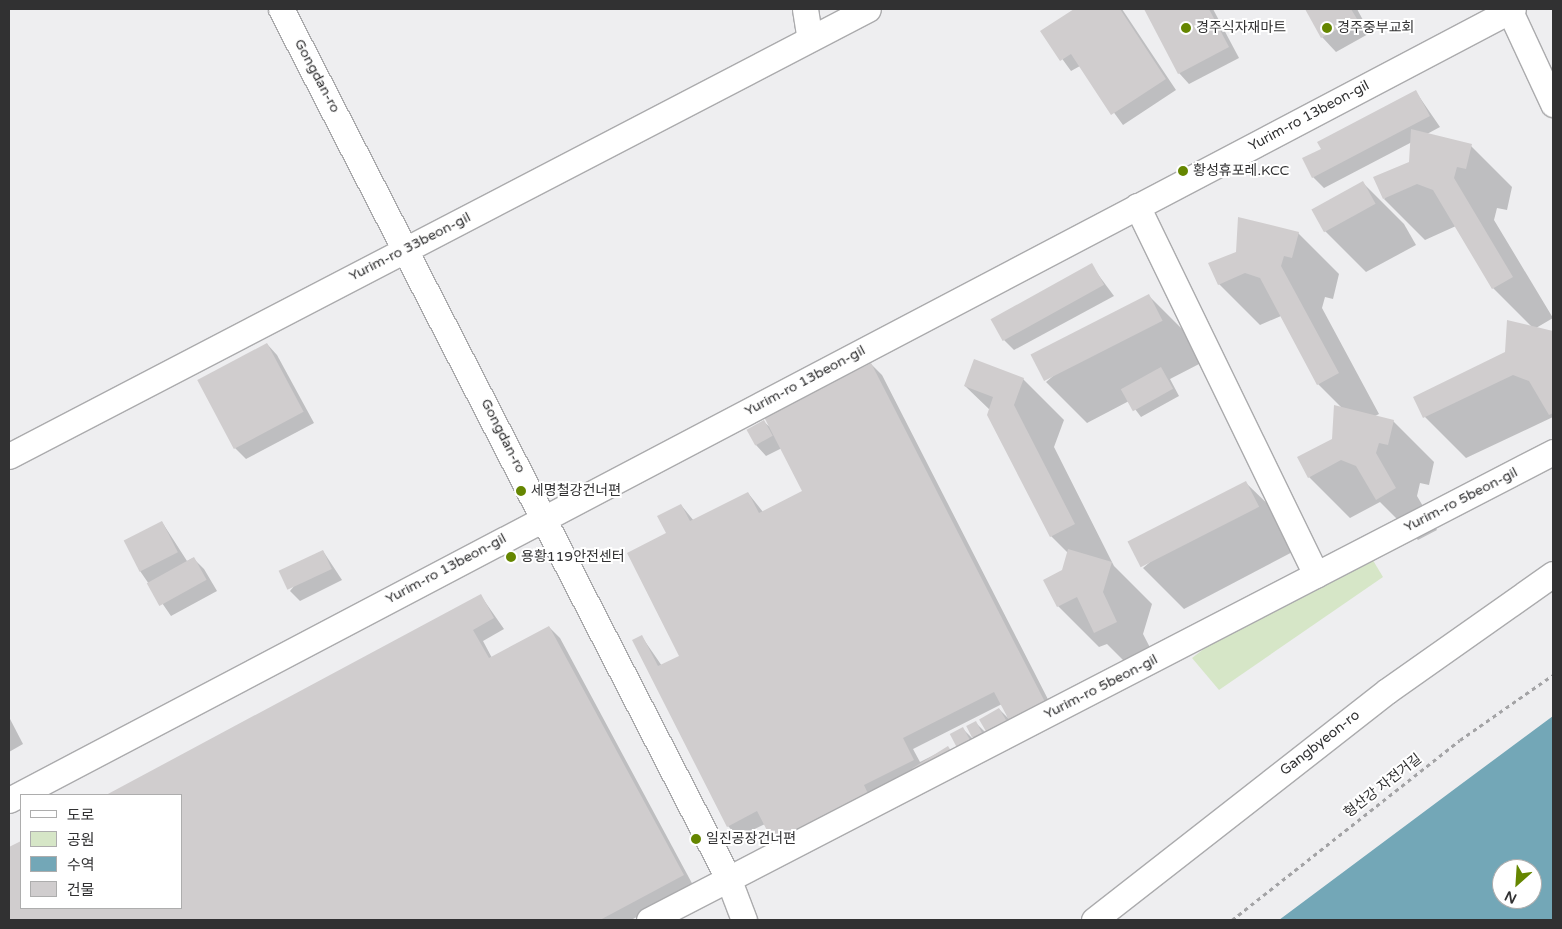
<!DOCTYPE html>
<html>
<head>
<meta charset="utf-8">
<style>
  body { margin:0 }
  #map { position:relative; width:1562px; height:929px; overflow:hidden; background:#eeeef0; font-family:"Varela Round","Noto Sans KR",sans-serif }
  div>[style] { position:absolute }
  .green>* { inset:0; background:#d6e6c7 }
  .water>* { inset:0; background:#73a7b7 }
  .shadow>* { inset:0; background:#0003 }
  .building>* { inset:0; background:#d0cdce; transform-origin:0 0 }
  .path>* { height:3px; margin-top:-1.5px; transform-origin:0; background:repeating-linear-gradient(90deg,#a3a3a5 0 4px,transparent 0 8px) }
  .roads { filter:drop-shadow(1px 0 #ababad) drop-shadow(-1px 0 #ababad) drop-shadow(0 1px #ababad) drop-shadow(0 -1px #ababad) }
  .minor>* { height:25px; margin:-12.5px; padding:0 12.5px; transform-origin:12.5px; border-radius:12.5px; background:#fff }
  .dots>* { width:14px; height:14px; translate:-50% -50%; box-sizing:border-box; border:2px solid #fff; border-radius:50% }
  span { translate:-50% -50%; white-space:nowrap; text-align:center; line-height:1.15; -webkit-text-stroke:4px #fff; paint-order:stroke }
  .poi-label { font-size:14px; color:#313132 }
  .left { translate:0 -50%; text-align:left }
  .street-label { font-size:14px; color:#313132 }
  .frame { position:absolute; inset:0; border:10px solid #313132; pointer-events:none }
  .legend { position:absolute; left:20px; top:794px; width:162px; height:115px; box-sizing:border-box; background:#fff; border:1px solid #adadad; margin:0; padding:6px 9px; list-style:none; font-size:15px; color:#313132 }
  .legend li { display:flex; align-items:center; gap:10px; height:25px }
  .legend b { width:25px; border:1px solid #adadad }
  .north { position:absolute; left:1492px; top:859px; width:50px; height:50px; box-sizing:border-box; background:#fff; border:1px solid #adadad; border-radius:50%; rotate:206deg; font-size:14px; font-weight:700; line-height:20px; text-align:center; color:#313132 }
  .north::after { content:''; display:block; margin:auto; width:18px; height:22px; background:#658600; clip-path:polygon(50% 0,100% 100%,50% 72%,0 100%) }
</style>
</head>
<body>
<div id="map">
  <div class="green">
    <div style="clip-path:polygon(1371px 557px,1383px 577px,1219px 690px,1192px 658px,1218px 638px)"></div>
  </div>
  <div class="water">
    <div style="clip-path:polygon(evenodd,1553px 716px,1553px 920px,1279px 920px,1464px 782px,1553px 716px,1502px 869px,1532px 869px,1532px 899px,1502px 899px,1502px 869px)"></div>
  </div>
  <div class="shadow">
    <div style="clip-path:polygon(1076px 9px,1122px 9px,1176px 90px,1123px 125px,1080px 66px,1071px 71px,1042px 31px)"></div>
    <div style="clip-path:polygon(1145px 9px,1213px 9px,1239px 58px,1189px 84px,1179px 73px)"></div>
    <div style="clip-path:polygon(1306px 9px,1357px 9px,1370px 33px,1336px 52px,1322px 37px)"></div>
    <div style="clip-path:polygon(1416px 92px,1440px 127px,1427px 134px,1471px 146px,1512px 187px,1507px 210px,1497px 208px,1494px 220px,1553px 318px,1536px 328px,1553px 332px,1553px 417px,1466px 458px,1425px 417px,1415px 397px,1507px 353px,1532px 327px,1493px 288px,1456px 226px,1425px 240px,1384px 199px,1411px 162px,1412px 142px,1324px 188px,1313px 177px,1322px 149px)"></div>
    <div style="clip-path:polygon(1363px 183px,1404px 224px,1416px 245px,1366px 272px,1325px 231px)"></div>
    <div style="clip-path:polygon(1298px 233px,1339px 274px,1333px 299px,1325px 297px,1322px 308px,1379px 414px,1375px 416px,1393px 421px,1434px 462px,1429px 485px,1420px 483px,1417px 496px,1437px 530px,1418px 540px,1380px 502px,1350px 518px,1309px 477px,1333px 440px,1342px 408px,1318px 384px,1281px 316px,1260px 325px,1219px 284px)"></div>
    <div style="clip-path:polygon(1091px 265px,1114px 296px,1014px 350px,1003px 339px)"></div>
    <div style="clip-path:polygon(1149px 296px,1190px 337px,1203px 362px,1170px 379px,1179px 396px,1141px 417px,1129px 401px,1087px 423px,1046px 382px)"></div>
    <div style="clip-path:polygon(267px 344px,277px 355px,314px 423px,246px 459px,235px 448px)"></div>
    <div style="clip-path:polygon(871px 364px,882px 375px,1055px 713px,997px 742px,999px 709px,1008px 718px,1002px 704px,913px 749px,920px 762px,948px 748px,874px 796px,765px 824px,738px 837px,728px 826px,642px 637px,662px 666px,681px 657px,668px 534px,681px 505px,694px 521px,748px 493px,763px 512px,804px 491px,782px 448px,766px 456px,756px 445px,764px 422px,771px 428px)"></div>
    <div style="clip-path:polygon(1023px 379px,1064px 420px,1054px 447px,1114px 566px,1152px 604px,1143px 634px,1158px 663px,1137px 674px,1107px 644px,1099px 647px,1058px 606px,1068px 553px,1051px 536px,990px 410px,965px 386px)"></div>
    <div style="clip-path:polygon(1245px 482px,1287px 523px,1300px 548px,1184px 609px,1143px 568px)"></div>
    <div style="clip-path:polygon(162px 522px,187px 561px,193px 558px,204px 569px,217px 591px,171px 616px,140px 571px)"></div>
    <div style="clip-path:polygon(323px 551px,342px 580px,300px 601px,290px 591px)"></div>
    <div style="clip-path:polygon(481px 596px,504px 629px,483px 641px,492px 658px,549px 627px,560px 638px,694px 887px,631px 920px,9px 920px,9px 849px,21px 842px,21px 908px,181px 908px,181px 795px,109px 795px)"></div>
    <div style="clip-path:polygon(9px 717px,23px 744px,9px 752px)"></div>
    <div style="clip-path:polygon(976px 723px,987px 734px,984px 748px,973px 737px)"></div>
    <div style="clip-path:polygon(963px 729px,974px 740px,968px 757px)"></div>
  </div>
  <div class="building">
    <div style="clip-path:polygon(1074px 9px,1120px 9px,1166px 79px,1111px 115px,1071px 54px,1060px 61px,1040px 31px)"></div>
    <div style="clip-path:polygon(1144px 9px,1209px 9px,1229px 47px,1178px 74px)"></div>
    <div style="clip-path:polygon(1305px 9px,1351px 9px,1357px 19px,1321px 38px)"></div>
    <div style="clip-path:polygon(1416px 90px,1430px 116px,1312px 178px,1302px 158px,1321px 149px,1317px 142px)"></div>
    <div style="clip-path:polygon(1411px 129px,1472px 144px,1466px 169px,1457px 167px,1454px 178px,1513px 277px,1492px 289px,1433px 190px,1417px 184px,1383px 199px,1373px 177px,1409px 162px)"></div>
    <div style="left:1363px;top:181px;width:26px;height:59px;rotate:61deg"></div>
    <div style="clip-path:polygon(1238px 217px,1299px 232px,1292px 258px,1284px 256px,1281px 266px,1339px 373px,1317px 385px,1260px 278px,1245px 273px,1218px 285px,1208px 263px,1236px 252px)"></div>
    <div style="left:1092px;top:263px;width:25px;height:116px;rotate:61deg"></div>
    <div style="left:1149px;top:294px;width:30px;height:133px;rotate:63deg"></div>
    <div style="clip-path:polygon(1507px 320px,1553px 331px,1553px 413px,1549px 415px,1529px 381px,1513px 375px,1423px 418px,1413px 397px,1505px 352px)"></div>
    <div style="left:267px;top:343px;width:78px;height:79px;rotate:62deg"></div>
    <div style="clip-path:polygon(974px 359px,1024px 378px,1014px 405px,1075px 524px,1050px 537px,987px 415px,993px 397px,964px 386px)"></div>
    <div style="clip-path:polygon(871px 363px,1045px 702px,1009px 720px,994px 692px,903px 738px,914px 760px,864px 785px,870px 798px,775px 846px,757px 811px,727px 827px,632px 640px,642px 635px,658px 666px,679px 656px,627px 553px,666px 533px,657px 516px,681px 504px,690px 521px,748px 492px,759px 513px,802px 491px,764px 417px)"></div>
    <div style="left:1161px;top:367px;width:25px;height:46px;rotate:61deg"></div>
    <div style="clip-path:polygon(1334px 405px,1394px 420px,1388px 445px,1379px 443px,1376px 453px,1396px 488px,1376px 500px,1356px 466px,1341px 460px,1308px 478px,1297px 457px,1332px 439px)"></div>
    <div style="left:764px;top:420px;width:18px;height:20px;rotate:61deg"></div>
    <div style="left:1246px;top:481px;width:29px;height:133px;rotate:63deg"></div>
    <div style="left:162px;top:521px;width:35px;height:43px;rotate:63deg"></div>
    <div style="clip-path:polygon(1068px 549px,1112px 562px,1103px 592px,1117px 622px,1094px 633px,1077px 597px,1057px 607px,1043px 580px,1062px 570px)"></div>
    <div style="left:323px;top:550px;width:21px;height:49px;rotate:65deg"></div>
    <div style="left:194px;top:557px;width:26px;height:54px;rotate:61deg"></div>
    <div style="clip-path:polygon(481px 594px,494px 618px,473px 630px,489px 658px,549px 626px,684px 875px,600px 920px,9px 920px,9px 847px,21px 841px,21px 908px,181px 908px,181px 795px,106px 795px)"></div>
    <div style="left:999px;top:708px;width:16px;height:23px;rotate:60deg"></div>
    <div style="left:976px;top:721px;width:13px;height:11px;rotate:63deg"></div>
    <div style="left:963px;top:727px;width:15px;height:15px;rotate:62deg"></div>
    <div style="left:948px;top:746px;width:9px;height:42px;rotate:58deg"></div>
  </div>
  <div class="path">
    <div style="left:1232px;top:920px;width:290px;rotate:-38.3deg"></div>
    <div style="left:1460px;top:740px;width:113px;rotate:-35deg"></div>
  </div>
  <div class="roads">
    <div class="minor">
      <div style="left:281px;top:9px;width:977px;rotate:62.78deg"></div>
      <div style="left:728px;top:878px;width:45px;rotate:69.1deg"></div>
      <div style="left:805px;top:9px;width:30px;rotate:81deg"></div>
      <div style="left:1509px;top:9px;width:105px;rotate:65.1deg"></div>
      <div style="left:1137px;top:206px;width:410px;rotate:64.1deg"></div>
      <div style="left:9px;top:456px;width:968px;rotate:-27.49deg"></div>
      <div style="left:9px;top:800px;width:1699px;rotate:-27.74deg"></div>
      <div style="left:649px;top:920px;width:1018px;rotate:-27.37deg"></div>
      <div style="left:1094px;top:920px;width:372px;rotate:-38deg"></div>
      <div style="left:1387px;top:691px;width:203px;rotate:-35.2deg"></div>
    </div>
  </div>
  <div class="dots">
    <div style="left:1186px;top:28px;background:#658600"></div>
    <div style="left:1327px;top:28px;background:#658600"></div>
    <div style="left:1183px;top:171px;background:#658600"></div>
    <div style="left:521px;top:491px;background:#658600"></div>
    <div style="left:511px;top:557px;background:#658600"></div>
    <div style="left:696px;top:839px;background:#658600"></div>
  </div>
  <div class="poi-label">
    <span class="left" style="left:1196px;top:28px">경주식자재마트</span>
    <span class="left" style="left:1337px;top:28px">경주중부교회</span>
    <span class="left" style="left:1193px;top:171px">황성휴포레.KCC</span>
    <span class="left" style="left:531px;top:491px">세명철강건너편</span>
    <span class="left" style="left:521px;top:557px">용황119안전센터</span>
    <span class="left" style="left:706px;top:839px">일진공장건너편</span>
  </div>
  <div class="street-label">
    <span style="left:317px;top:76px;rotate:62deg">Gongdan-ro</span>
    <span style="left:1309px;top:116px;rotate:-28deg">Yurim-ro 13beon-gil</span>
    <span style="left:410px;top:247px;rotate:-27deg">Yurim-ro 33beon-gil</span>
    <span style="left:805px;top:381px;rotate:-28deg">Yurim-ro 13beon-gil</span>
    <span style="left:503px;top:436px;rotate:63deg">Gongdan-ro</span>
    <span style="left:1461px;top:500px;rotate:-27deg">Yurim-ro 5beon-gil</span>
    <span style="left:446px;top:569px;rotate:-28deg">Yurim-ro 13beon-gil</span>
    <span style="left:1101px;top:687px;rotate:-27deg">Yurim-ro 5beon-gil</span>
    <span style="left:1320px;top:743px;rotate:-38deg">Gangbyeon-ro</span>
    <span style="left:1383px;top:786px;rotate:-38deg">형산강 자전거길</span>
  </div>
  <div class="frame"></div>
  <ul class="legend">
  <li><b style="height:6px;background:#fff"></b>도로</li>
  <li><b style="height:14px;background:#d6e6c7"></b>공원</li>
  <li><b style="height:14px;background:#73a7b7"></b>수역</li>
  <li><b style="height:14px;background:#d0cdce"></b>건물</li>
  </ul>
  <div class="north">N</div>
</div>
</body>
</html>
